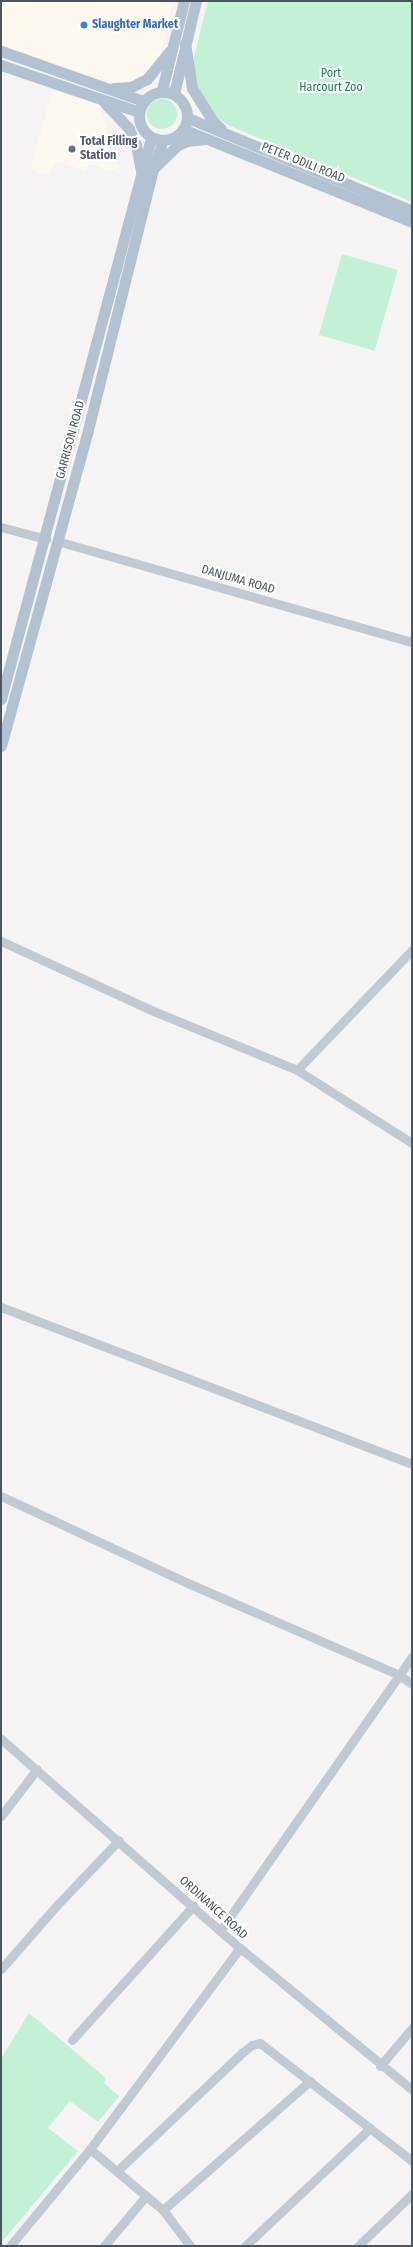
<!DOCTYPE html>
<html>
<head>
<meta charset="utf-8">
<style>
  body { margin:0 }
  #map { position:relative; width:413px; height:2247px; overflow:hidden; background:#f5f3f3; font-family:"Fira Sans Condensed",sans-serif }
  div>[style] { position:absolute }
  .commercial>* { inset:0; background:#fdf9ef }
  .green>* { inset:0; background:#c3f1d5; transform-origin:0 0 }
  .round { border-radius:50% }
  .minor>* { height:9px; margin:-4.5px; padding:0 4.5px; transform-origin:4.5px; border-radius:4.5px; background:#c1cad2 }
  .major>* { height:11px; margin:-5.5px; padding:0 5.5px; transform-origin:5.5px; border-radius:5.5px; background:#b3c2d1 }
  .major>.ring { margin:-5.5px; padding:0; box-sizing:content-box; background:none; border:11px solid #b3c2d1; border-radius:50% }
  .dots>* { width:11px; height:11px; translate:-50% -50%; box-sizing:border-box; border:2px solid #fff; border-radius:50% }
  span { translate:-50% -50%; white-space:nowrap; text-align:center; line-height:1.15; -webkit-text-stroke:4px #fff; paint-order:stroke }
  .shop-label { font-size:12px; color:#366cbe; font-weight:700 }
  .left { translate:0 -50%; text-align:left }
  .park-label { font-size:12px; color:#17864f }
  .service-label { font-size:12px; color:#4e5e75; font-weight:700 }
  .street-label { font-size:12px; color:#4a5661 }
  .frame { position:absolute; inset:0; border:2px solid #4a5661; pointer-events:none }
</style>
</head>
<body>
<div id="map">
  <div class="commercial">
    <div style="clip-path:polygon(1px 1px,164px 1px,172px 5px,159px 60px,152px 70px,135px 82px,116px 83px,1px 45px)"></div>
    <div style="clip-path:polygon(52px 90px,98px 104px,100px 107px,120px 173px,89px 164px,85px 170px,54px 161px,49px 176px,30px 170px)"></div>
  </div>
  <div class="green">
    <div style="clip-path:polygon(208px 1px,412px 1px,412px 202px,228px 125px,213px 114px,198px 90px,193px 61px)"></div>
    <div class="round" style="left:147px;top:99px;width:30px;height:30px"></div>
    <div style="left:342px;top:254px;width:58px;height:84px;rotate:16deg"></div>
    <div style="clip-path:polygon(29px 2013px,106px 2078px,104px 2083px,119px 2096px,98px 2122px,70px 2101px,48px 2128px,78px 2151px,1px 2243px,1px 2059px)"></div>
  </div>
  <div class="minor">
    <div style="left:1px;top:527px;width:47px;rotate:14.9deg"></div>
    <div style="left:57px;top:541px;width:369px;rotate:15.9deg"></div>
    <div style="left:1px;top:941px;width:165px;rotate:24.7deg"></div>
    <div style="left:151px;top:1010px;width:158px;rotate:22.3deg"></div>
    <div style="left:297px;top:1070px;width:136px;rotate:32.4deg"></div>
    <div style="left:297px;top:1070px;width:166px;rotate:-46.2deg"></div>
    <div style="left:1px;top:1307px;width:440px;rotate:20.9deg"></div>
    <div style="left:1px;top:1496px;width:208px;rotate:25deg"></div>
    <div style="left:190px;top:1584px;width:228px;rotate:23.5deg"></div>
    <div style="left:399px;top:1675px;width:16px;rotate:35deg"></div>
    <div style="left:1px;top:1739px;width:317px;rotate:41.2deg"></div>
    <div style="left:240px;top:1948px;width:223px;rotate:39.5deg"></div>
    <div style="left:1px;top:1816px;width:59px;rotate:-52.5deg"></div>
    <div style="left:220px;top:1931px;width:335px;rotate:-55deg"></div>
    <div style="left:1px;top:1969px;width:86px;rotate:-48.8deg"></div>
    <div style="left:58px;top:1904px;width:88px;rotate:-46.4deg"></div>
    <div style="left:72px;top:2040px;width:181px;rotate:-47.9deg"></div>
    <div style="left:380px;top:2066px;width:50px;rotate:-49.9deg"></div>
    <div style="left:90px;top:2149px;width:95px;rotate:39.9deg"></div>
    <div style="left:163px;top:2210px;width:45px;rotate:53.1deg"></div>
    <div style="left:117px;top:2171px;width:173px;rotate:-43.4deg"></div>
    <div style="left:243px;top:2052px;width:11px;rotate:-38deg"></div>
    <div style="left:252px;top:2045px;width:8px;rotate:-14deg"></div>
    <div style="left:260px;top:2043px;width:192px;rotate:37.8deg"></div>
    <div style="left:163px;top:2210px;width:196px;rotate:-41.3deg"></div>
    <div style="left:10px;top:2246px;width:126px;rotate:-50.5deg"></div>
    <div style="left:90px;top:2149px;width:251px;rotate:-53.3deg"></div>
    <div style="left:104px;top:2246px;width:65px;rotate:-50deg"></div>
    <div style="left:245px;top:2246px;width:172px;rotate:-43.3deg"></div>
    <div style="left:358px;top:2246px;width:75px;rotate:-43.9deg"></div>
  </div>
  <div class="major">
    <div style="left:185px;top:43px;width:46px;rotate:81.2deg"></div>
    <div style="left:192px;top:88px;width:36px;rotate:58deg"></div>
    <div style="left:211px;top:119px;width:14px;rotate:45deg"></div>
    <div style="left:1px;top:51px;width:151px;rotate:19.4deg"></div>
    <div style="left:1px;top:65px;width:146px;rotate:18.8deg"></div>
    <div style="left:114px;top:88px;width:17px;rotate:-3deg"></div>
    <div style="left:131px;top:87px;width:18px;rotate:-27deg"></div>
    <div style="left:147px;top:79px;width:35px;rotate:-51deg"></div>
    <div style="left:162px;top:90px;width:92px;rotate:-76.1deg"></div>
    <div class="ring" style="left:139px;top:92px;width:37px;height:37px"></div>
    <div style="left:174px;top:94px;width:96px;rotate:-76.7deg"></div>
    <div style="left:105px;top:103px;width:35px;rotate:47deg"></div>
    <div style="left:129px;top:129px;width:17px;rotate:66deg"></div>
    <div style="left:136px;top:145px;width:26px;rotate:79deg"></div>
    <div style="left:188px;top:118px;width:243px;rotate:22.5deg"></div>
    <div style="left:183px;top:129px;width:247px;rotate:22.1deg"></div>
    <div style="left:156px;top:166px;width:30px;rotate:-44deg"></div>
    <div style="left:178px;top:145px;width:10px;rotate:-24deg"></div>
    <div style="left:187px;top:141px;width:18px;rotate:-6deg"></div>
    <div style="left:1px;top:699px;width:581px;rotate:-75.03deg"></div>
    <div style="left:1px;top:746px;width:328px;rotate:-74.6deg"></div>
    <div style="left:88px;top:430px;width:269px;rotate:-76deg"></div>
    <div style="left:153px;top:169px;width:31px;rotate:-71deg"></div>
  </div>
  <div class="dots">
    <div style="left:84px;top:25px;background:#3f7fe0"></div>
    <div style="left:72px;top:149px;background:#5c6f8a"></div>
  </div>
  <div class="shop-label">
    <span class="left" style="left:92px;top:25px">Slaughter Market</span>
  </div>
  <div class="park-label">
    <span style="left:331px;top:81px">Port<br>Harcourt Zoo</span>
  </div>
  <div class="service-label">
    <span class="left" style="left:80px;top:149px">Total Filling<br>Station</span>
  </div>
  <div class="street-label">
    <span style="left:303px;top:163px;rotate:22deg">PETER ODILI ROAD</span>
    <span style="left:71px;top:440px;rotate:-75deg">GARRISON ROAD</span>
    <span style="left:238px;top:580px;rotate:16deg">DANJUMA ROAD</span>
    <span style="left:213px;top:1908px;rotate:42deg">ORDINANCE ROAD</span>
  </div>
  <div class="frame"></div>
</div>
</body>
</html>
